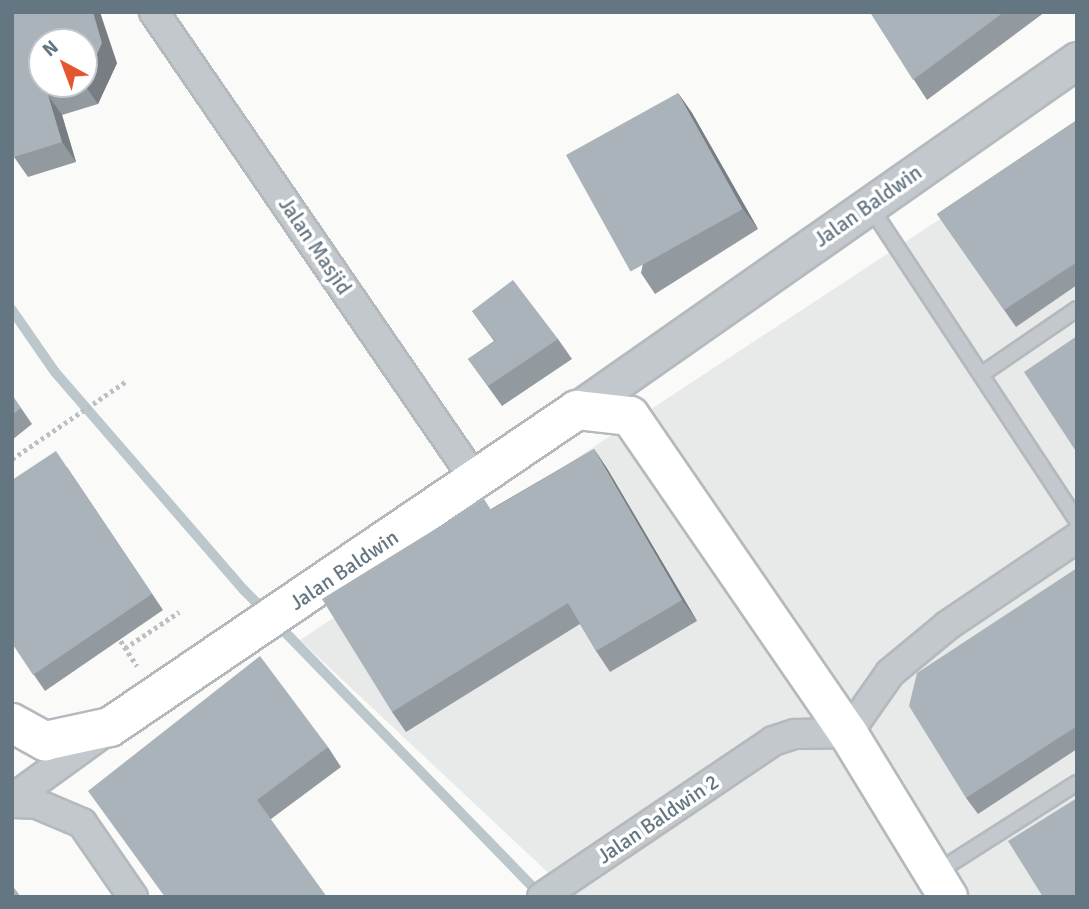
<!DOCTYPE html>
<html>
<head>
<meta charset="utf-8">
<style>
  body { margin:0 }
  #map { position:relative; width:1089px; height:909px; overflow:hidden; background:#fafaf8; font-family:Signika,sans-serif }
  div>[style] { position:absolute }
  .built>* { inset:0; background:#e8e9e9 }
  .stream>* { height:10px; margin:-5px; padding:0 5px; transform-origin:5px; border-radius:5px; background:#bbc7cb }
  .path>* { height:4.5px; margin-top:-2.25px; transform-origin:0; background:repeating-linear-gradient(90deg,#bbbfc2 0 3.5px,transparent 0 7px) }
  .roads { filter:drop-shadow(2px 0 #b4b9bd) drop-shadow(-2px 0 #b4b9bd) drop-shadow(0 2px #b4b9bd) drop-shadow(0 -2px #b4b9bd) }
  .service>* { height:14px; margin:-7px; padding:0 7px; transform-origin:7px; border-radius:7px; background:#c3c8cc }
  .minor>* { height:28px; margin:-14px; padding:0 14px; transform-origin:14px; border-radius:14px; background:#c3c8cc }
  .tertiary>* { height:35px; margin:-17.5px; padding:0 17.5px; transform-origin:17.5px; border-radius:17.5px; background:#c3c8cc }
  .trunk>* { height:38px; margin:-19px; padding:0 19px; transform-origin:19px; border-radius:19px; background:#fff }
  .wall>* { inset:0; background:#929a9f }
  .shaded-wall>* { inset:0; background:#777d82 }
  .building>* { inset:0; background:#aab3b9; transform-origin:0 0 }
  span { translate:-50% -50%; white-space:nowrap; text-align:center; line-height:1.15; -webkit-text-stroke:7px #fff; paint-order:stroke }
  .street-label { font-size:21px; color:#657683 }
  .frame { position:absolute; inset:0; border:14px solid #657683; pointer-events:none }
  .north { position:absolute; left:28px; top:28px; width:70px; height:70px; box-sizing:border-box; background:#fff; border:2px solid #c1c8cd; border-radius:50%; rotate:319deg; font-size:19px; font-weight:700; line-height:28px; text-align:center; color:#657683 }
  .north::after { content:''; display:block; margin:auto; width:24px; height:32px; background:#e4572e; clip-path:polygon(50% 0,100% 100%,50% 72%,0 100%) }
</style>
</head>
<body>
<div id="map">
  <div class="built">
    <div style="clip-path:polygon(1077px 129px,1077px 897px,574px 897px,300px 640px)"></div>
  </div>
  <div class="stream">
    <div style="left:12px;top:310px;width:75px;rotate:55.3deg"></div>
    <div style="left:55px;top:372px;width:289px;rotate:49.1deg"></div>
    <div style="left:244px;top:590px;width:426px;rotate:45.8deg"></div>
  </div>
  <div class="path">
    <div style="left:12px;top:459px;width:137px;rotate:-34.3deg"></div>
    <div style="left:117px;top:635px;width:37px;rotate:57deg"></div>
    <div style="left:125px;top:648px;width:65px;rotate:-33.7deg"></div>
  </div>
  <div class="roads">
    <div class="service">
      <div style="left:869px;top:205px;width:378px;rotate:56.6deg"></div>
      <div style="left:982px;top:374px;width:115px;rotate:-34.4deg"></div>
      <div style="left:934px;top:874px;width:169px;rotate:-32.5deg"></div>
    </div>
    <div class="minor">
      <div style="left:154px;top:12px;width:569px;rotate:55.53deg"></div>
      <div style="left:12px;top:799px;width:112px;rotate:-36deg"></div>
      <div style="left:12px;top:803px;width:25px;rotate:2deg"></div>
      <div style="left:37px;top:804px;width:49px;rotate:22.9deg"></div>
      <div style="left:82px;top:823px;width:90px;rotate:55.4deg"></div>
      <div style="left:542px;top:897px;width:279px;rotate:-34deg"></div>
      <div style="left:773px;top:741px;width:23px;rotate:-18deg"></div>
      <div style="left:795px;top:734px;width:53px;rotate:-1.1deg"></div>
      <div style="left:848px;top:733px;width:73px;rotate:-55deg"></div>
      <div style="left:890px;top:673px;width:75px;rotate:-39.6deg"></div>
      <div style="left:948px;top:625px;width:156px;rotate:-34deg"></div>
    </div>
    <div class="tertiary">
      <div style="left:577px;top:410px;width:610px;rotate:-34.99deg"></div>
    </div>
    <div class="trunk">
      <div style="left:12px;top:723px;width:38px;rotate:29deg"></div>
      <div style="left:45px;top:741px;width:66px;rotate:-12.2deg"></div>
      <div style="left:110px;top:727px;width:564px;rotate:-34.17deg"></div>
      <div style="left:577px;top:410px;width:53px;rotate:6.5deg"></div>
      <div style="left:630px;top:416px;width:385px;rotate:55.5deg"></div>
      <div style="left:848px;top:733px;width:192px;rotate:58.6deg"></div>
    </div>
  </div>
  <div class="wall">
    <div style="clip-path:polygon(12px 12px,117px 63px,98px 104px,62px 115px,76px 162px,28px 177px,14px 157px)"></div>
    <div style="clip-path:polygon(870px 12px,1045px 12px,927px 100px)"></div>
    <div style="clip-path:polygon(678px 93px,692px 113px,758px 229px,655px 294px,641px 273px)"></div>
    <div style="clip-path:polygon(1077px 120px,1077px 285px,1016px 327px,937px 214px)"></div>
    <div style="clip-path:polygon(472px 311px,558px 339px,572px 359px,502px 406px,468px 359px,494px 341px)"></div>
    <div style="clip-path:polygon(12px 395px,32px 424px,12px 440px)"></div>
    <div style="clip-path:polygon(594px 449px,608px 470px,697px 621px,610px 672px,596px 651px,580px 624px,406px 732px,392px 712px,491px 509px)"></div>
    <div style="clip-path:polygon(67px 467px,163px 610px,45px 691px,12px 643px)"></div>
    <div style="clip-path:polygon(1077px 568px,1077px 749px,978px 814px,966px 798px)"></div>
    <div style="clip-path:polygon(328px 747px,341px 767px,271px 819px,102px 810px)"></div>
  </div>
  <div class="shaded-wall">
    <div style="clip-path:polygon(93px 12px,100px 12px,117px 63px,98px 104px,84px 84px)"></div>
    <div style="clip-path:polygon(678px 93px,692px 113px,758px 229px,743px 209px)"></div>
    <div style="clip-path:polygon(48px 95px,62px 115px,76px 162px,62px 142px)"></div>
    <div style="clip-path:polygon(594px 449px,608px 470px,697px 621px,682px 600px)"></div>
  </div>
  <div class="building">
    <div style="clip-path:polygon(12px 12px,93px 12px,102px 43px,84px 83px,84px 42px,42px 42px,42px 84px,82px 84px,48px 95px,62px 142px,14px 157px,12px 150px)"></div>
    <div style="clip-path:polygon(870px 12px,1004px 12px,913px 80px)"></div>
    <div style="left:678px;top:93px;width:133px;height:128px;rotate:61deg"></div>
    <div style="clip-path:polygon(1077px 120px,1077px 262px,1004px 310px,937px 214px)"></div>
    <div style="clip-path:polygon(513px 280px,558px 339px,488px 386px,468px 359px,495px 341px,472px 311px)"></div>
    <div style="clip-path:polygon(1077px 336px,1077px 453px,1024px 372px)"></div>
    <div style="clip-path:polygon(12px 395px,21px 408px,12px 415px)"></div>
    <div style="clip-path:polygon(594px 449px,682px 600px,596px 651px,568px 603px,392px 712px,322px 599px,484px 499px,491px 510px)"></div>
    <div style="clip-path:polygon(56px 451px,152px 594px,33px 675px,12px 643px,12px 480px)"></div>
    <div style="clip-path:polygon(1077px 568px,1077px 726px,966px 798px,909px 706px,917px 673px)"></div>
    <div style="clip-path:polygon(260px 656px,328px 747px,257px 800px,327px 897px,165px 897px,88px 791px)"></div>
    <div style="clip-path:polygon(1077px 798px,1077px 897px,1043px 897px,1008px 841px)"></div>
    <div style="clip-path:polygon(12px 885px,21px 897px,12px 897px)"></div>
  </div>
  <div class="street-label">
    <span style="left:868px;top:206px;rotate:-35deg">Jalan Baldwin</span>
    <span style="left:315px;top:246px;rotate:56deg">Jalan Masjid</span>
    <span style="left:344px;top:570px;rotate:-34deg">Jalan Baldwin</span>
    <span style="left:658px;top:819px;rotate:-34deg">Jalan Baldwin 2</span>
  </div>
  <div class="frame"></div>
  <div class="north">N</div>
</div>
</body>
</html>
